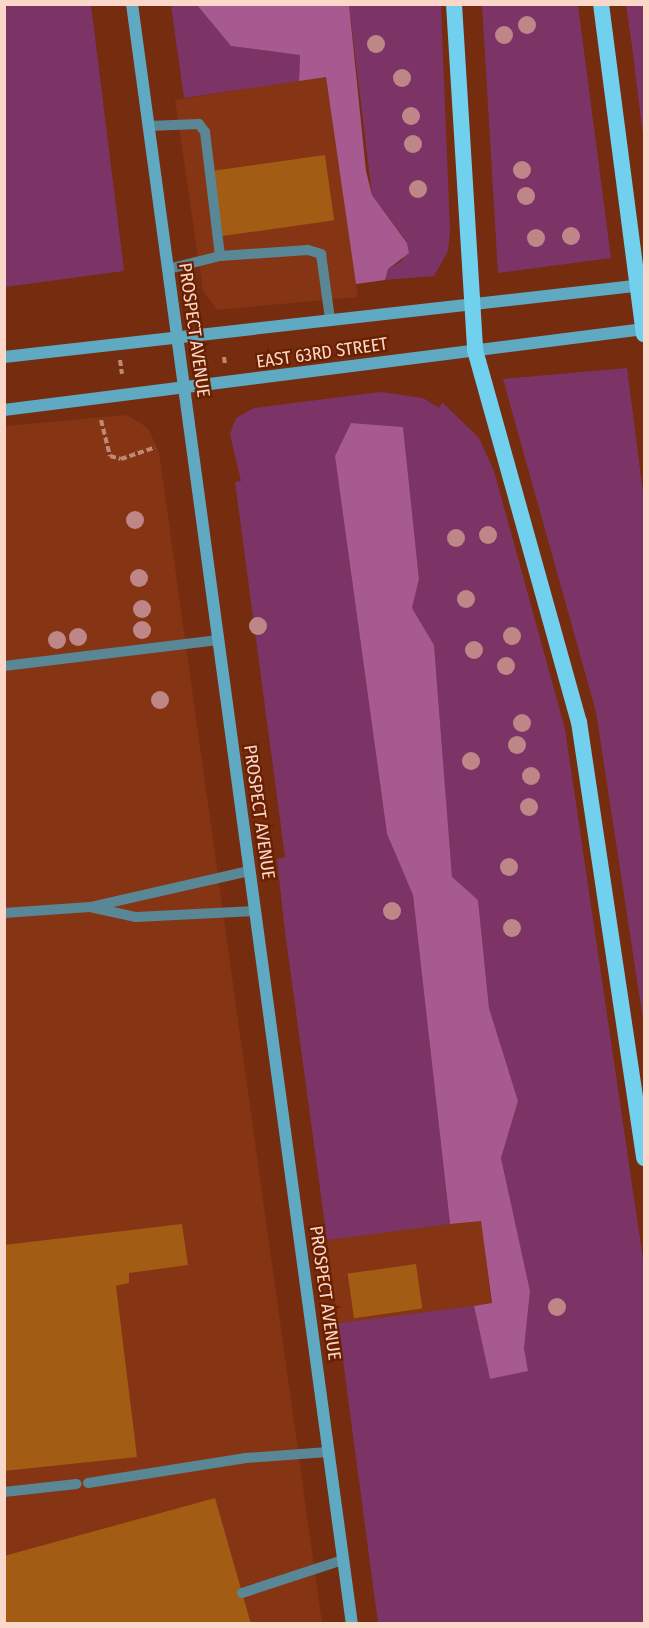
<!DOCTYPE html>
<html>
<head>
<meta charset="utf-8">
<style>
  body { margin:0 }
  #map { position:relative; width:649px; height:1628px; overflow:hidden; background:#752c0f; font-family:"Fira Sans Condensed",sans-serif }
  div>[style] { position:absolute }
  .built>* { inset:0; background:#853414; transform-origin:0 0 }
  .green>* { inset:0; background:#7c3467 }
  .forest>* { inset:0; background:#a75a8f }
  .building>* { inset:0; background:#a25c13; transform-origin:0 0 }
  .path>* { height:4px; margin-top:-2px; transform-origin:0; background:repeating-linear-gradient(90deg,#be8975 0 6px,transparent 0 9px) }
  .service>* { height:10px; margin:-5px; padding:0 5px; transform-origin:5px; border-radius:5px; background:#598796 }
  .secondary>* { height:12px; margin:-6px; padding:0 6px; transform-origin:6px; border-radius:6px; background:#5faac2 }
  .trunk>* { height:16px; margin:-8px; padding:0 8px; transform-origin:8px; border-radius:8px; background:#70d0ed }
  .trees>* { width:18px; height:18px; margin:-9px; border-radius:50%; background:#bf8688 }
  span { translate:-50% -50%; white-space:nowrap; text-align:center; line-height:1.15; -webkit-text-stroke:4.5px #682001; paint-order:stroke }
  .street-label { font-size:18px; color:#fbd7ca }
  .frame { position:absolute; inset:0; border:6px solid #fbd7ca; pointer-events:none }
</style>
</head>
<body>
<div id="map">
  <div class="built">
    <div style="clip-path:polygon(326px 76px,358px 297px,217px 310px,203px 291px,175px 100px)"></div>
    <div style="clip-path:polygon(127px 415px,148px 428px,159px 452px,322px 1623px,5px 1623px,4px 426px)"></div>
    <div style="left:481px;top:1220px;width:85px;height:155px;rotate:83deg"></div>
  </div>
  <div class="green">
    <div style="clip-path:polygon(4px 5px,91px 5px,124px 271px,5px 287px)"></div>
    <div style="clip-path:polygon(171px 5px,197px 5px,231px 46px,300px 55px,299px 81px,184px 98px)"></div>
    <div style="clip-path:polygon(349px 5px,441px 5px,450px 231px,448px 251px,434px 276px,385px 280px,388px 269px,402px 261px,407px 242px,372px 195px)"></div>
    <div style="clip-path:polygon(482px 5px,578px 5px,611px 258px,498px 273px)"></div>
    <div style="clip-path:polygon(626px 5px,644px 5px,644px 144px,632px 46px)"></div>
    <div style="clip-path:polygon(627px 368px,644px 501px,644px 1026px,596px 712px,503px 379px)"></div>
    <div style="clip-path:polygon(381px 392px,423px 398px,439px 408px,442px 402px,479px 438px,494px 471px,565px 729px,644px 1266px,644px 1623px,378px 1623px,338px 1323px,474px 1306px,490px 1379px,528px 1371px,524px 1348px,530px 1291px,501px 1158px,518px 1101px,489px 1008px,478px 900px,452px 878px,434px 645px,412px 608px,419px 579px,403px 427px,351px 423px,335px 456px,387px 834px,413px 895px,450px 1224px,327px 1240px,284px 924px,277px 859px,285px 857px,235px 482px,241px 481px,230px 434px,236px 418px,254px 408px)"></div>
  </div>
  <div class="forest">
    <div style="clip-path:polygon(197px 5px,349px 5px,366px 171px,372px 195px,407px 243px,409px 253px,388px 269px,385px 280px,356px 284px,326px 77px,299px 81px,300px 55px,231px 46px)"></div>
    <div style="clip-path:polygon(351px 423px,403px 427px,419px 579px,412px 608px,434px 645px,452px 877px,478px 900px,489px 1008px,518px 1101px,501px 1158px,530px 1291px,524px 1348px,528px 1371px,490px 1379px,474px 1306px,492px 1303px,481px 1221px,450px 1224px,413px 895px,387px 834px,335px 456px)"></div>
  </div>
  <div class="building">
    <div style="left:325px;top:155px;width:66px;height:113px;rotate:82deg"></div>
    <div style="clip-path:polygon(182px 1224px,188px 1265px,129px 1273px,129px 1283px,116px 1286px,137px 1457px,4px 1471px,4px 1245px)"></div>
    <div style="left:416px;top:1264px;width:45px;height:69px;rotate:82deg"></div>
    <div style="clip-path:polygon(215px 1498px,251px 1624px,4px 1624px,4px 1556px)"></div>
  </div>
  <div class="path">
    <div style="left:224px;top:357px;width:8px;rotate:83deg"></div>
    <div style="left:120px;top:360px;width:14px;rotate:82deg"></div>
    <div style="left:101px;top:420px;width:37px;rotate:76deg"></div>
    <div style="left:110px;top:456px;width:11px;rotate:15deg"></div>
    <div style="left:121px;top:459px;width:36px;rotate:-19deg"></div>
  </div>
  <div class="service">
    <div style="left:148px;top:126px;width:51px;rotate:-2.2deg"></div>
    <div style="left:199px;top:124px;width:10px;rotate:53deg"></div>
    <div style="left:205px;top:132px;width:125px;rotate:83.1deg"></div>
    <div style="left:220px;top:256px;width:54px;rotate:166deg"></div>
    <div style="left:220px;top:256px;width:88px;rotate:-3.9deg"></div>
    <div style="left:308px;top:250px;width:14px;rotate:17deg"></div>
    <div style="left:321px;top:254px;width:66px;rotate:82.1deg"></div>
    <div style="left:4px;top:666px;width:216px;rotate:-6.9deg"></div>
    <div style="left:249px;top:871px;width:163px;rotate:167.2deg"></div>
    <div style="left:90px;top:907px;width:47px;rotate:12.3deg"></div>
    <div style="left:136px;top:917px;width:119px;rotate:-2.9deg"></div>
    <div style="left:4px;top:913px;width:86px;rotate:-4deg"></div>
    <div style="left:88px;top:1483px;width:160px;rotate:-9deg"></div>
    <div style="left:246px;top:1458px;width:82px;rotate:-4.2deg"></div>
    <div style="left:4px;top:1492px;width:73px;rotate:-6.3deg"></div>
    <div style="left:242px;top:1593px;width:106px;rotate:-18.1deg"></div>
  </div>
  <div class="secondary">
    <div style="left:132px;top:4px;width:1635px;rotate:82.27deg"></div>
    <div style="left:4px;top:357px;width:643px;rotate:-6.43deg"></div>
    <div style="left:4px;top:410px;width:645px;rotate:-7.21deg"></div>
  </div>
  <div class="trunk">
    <div style="left:454px;top:4px;width:347px;rotate:86.5deg"></div>
    <div style="left:475px;top:350px;width:386px;rotate:74.4deg"></div>
    <div style="left:579px;top:722px;width:441px;rotate:81.5deg"></div>
    <div style="left:601px;top:4px;width:333px;rotate:82.6deg"></div>
  </div>
  <div class="trees">
    <div style="left:527px;top:25px"></div>
    <div style="left:504px;top:35px"></div>
    <div style="left:376px;top:44px"></div>
    <div style="left:402px;top:78px"></div>
    <div style="left:411px;top:116px"></div>
    <div style="left:413px;top:144px"></div>
    <div style="left:522px;top:170px"></div>
    <div style="left:418px;top:189px"></div>
    <div style="left:526px;top:196px"></div>
    <div style="left:571px;top:236px"></div>
    <div style="left:536px;top:238px"></div>
    <div style="left:135px;top:520px"></div>
    <div style="left:488px;top:535px"></div>
    <div style="left:456px;top:538px"></div>
    <div style="left:139px;top:578px"></div>
    <div style="left:466px;top:599px"></div>
    <div style="left:142px;top:609px"></div>
    <div style="left:258px;top:626px"></div>
    <div style="left:142px;top:630px"></div>
    <div style="left:512px;top:636px"></div>
    <div style="left:78px;top:637px"></div>
    <div style="left:57px;top:640px"></div>
    <div style="left:474px;top:650px"></div>
    <div style="left:506px;top:666px"></div>
    <div style="left:160px;top:700px"></div>
    <div style="left:522px;top:723px"></div>
    <div style="left:517px;top:745px"></div>
    <div style="left:471px;top:761px"></div>
    <div style="left:531px;top:776px"></div>
    <div style="left:529px;top:807px"></div>
    <div style="left:509px;top:867px"></div>
    <div style="left:392px;top:911px"></div>
    <div style="left:512px;top:928px"></div>
    <div style="left:557px;top:1307px"></div>
  </div>
  <div class="street-label">
    <span style="left:194px;top:330px;rotate:82deg">PROSPECT AVENUE</span>
    <span style="left:322px;top:353px;rotate:-8deg">EAST 63RD STREET</span>
    <span style="left:259px;top:812px;rotate:82deg">PROSPECT AVENUE</span>
    <span style="left:325px;top:1293px;rotate:82deg">PROSPECT AVENUE</span>
  </div>
  <div class="frame"></div>
</div>
</body>
</html>
